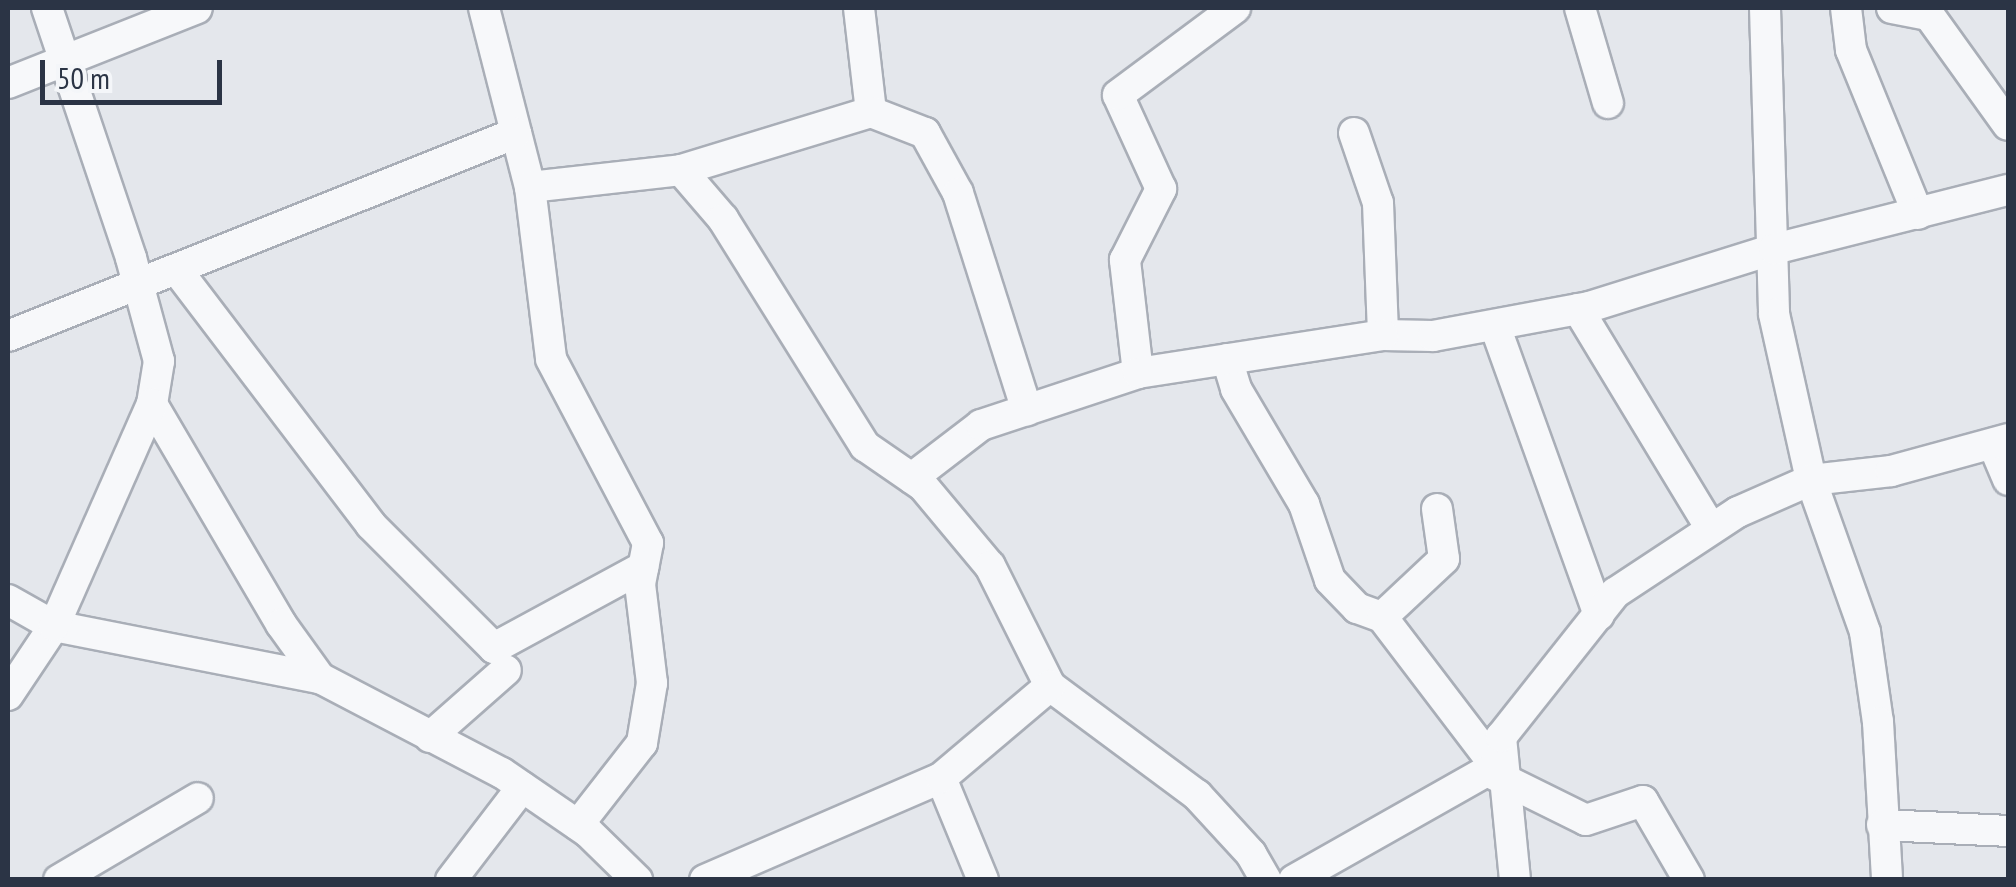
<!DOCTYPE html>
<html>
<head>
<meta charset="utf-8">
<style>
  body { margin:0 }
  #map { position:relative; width:2016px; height:887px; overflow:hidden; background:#e4e7ec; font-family:"PT Sans Narrow",sans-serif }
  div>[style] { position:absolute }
  .roads { filter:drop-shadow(2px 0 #a9aeb7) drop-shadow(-2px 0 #a9aeb7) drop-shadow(0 2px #a9aeb7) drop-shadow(0 -2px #a9aeb7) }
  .minor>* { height:30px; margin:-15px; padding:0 15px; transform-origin:15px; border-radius:15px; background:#f7f8fa }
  span { translate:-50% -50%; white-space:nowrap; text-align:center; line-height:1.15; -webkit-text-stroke:10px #f4f6f9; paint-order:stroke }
  .frame { position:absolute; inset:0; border:10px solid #2b3445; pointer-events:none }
  .scale { position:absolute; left:40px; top:60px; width:182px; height:45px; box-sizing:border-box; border:5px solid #2b3445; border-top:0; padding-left:12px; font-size:30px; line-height:35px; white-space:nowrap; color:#2b3445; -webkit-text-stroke:8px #f4f6f9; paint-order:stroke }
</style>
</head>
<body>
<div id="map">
  <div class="roads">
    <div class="minor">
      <div style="left:47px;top:8px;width:264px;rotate:71.4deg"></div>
      <div style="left:131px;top:258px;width:107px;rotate:74.8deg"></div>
      <div style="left:159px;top:361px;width:44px;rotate:99.2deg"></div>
      <div style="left:152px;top:404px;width:255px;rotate:59.6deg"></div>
      <div style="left:281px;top:624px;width:67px;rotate:54.2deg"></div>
      <div style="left:320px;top:678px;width:205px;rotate:27.6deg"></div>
      <div style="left:502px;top:773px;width:104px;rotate:34.5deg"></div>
      <div style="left:588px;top:832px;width:69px;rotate:44.4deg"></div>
      <div style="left:484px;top:8px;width:185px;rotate:75.6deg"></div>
      <div style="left:530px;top:187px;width:173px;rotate:83deg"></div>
      <div style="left:551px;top:359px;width:208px;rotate:62.2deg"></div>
      <div style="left:648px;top:543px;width:42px;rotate:101deg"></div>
      <div style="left:640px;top:584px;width:100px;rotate:83.1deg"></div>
      <div style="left:652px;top:683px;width:61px;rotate:99.5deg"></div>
      <div style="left:642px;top:743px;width:104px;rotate:128deg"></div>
      <div style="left:859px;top:8px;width:105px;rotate:83.4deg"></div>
      <div style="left:1580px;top:8px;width:99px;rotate:73.6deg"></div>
      <div style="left:1765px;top:8px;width:306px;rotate:88.3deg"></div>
      <div style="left:1774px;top:314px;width:170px;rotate:77.4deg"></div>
      <div style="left:1811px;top:480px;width:161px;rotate:70.4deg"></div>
      <div style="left:1865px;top:632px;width:91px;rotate:81.8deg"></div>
      <div style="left:1878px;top:722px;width:158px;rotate:86.7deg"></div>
      <div style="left:1846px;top:8px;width:42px;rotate:83.2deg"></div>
      <div style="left:1851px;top:50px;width:177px;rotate:67.8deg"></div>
      <div style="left:1892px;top:8px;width:38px;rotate:11deg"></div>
      <div style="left:1929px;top:15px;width:135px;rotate:54.3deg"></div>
      <div style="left:8px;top:83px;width:203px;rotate:-21.6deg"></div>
      <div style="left:1354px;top:133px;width:74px;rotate:71.1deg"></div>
      <div style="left:1378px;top:203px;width:132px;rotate:87.8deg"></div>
      <div style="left:1383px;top:335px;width:50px;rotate:1.1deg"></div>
      <div style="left:1433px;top:336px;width:159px;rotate:-10.5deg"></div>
      <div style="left:1589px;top:307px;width:194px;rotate:-17.4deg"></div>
      <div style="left:1774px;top:249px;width:241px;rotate:-14.2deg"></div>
      <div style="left:681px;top:170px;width:199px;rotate:-17deg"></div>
      <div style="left:871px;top:112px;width:58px;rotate:21.3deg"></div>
      <div style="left:925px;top:133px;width:68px;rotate:61.2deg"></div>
      <div style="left:958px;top:193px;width:228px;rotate:72.4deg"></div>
      <div style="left:530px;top:187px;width:152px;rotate:-6.4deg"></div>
      <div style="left:681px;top:170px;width:65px;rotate:49.4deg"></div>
      <div style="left:723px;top:219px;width:268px;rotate:58deg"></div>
      <div style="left:865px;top:446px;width:70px;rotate:34.6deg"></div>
      <div style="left:923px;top:486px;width:104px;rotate:50.1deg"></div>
      <div style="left:990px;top:566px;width:134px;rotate:63.4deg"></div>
      <div style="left:1050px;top:686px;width:183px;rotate:36.6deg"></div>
      <div style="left:1197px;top:795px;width:80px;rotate:47.5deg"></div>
      <div style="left:1251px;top:854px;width:30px;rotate:60deg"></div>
      <div style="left:177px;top:270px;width:320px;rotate:52.7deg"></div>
      <div style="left:371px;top:525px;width:174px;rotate:45deg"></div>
      <div style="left:494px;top:648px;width:170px;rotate:-28.5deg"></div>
      <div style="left:1578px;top:309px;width:257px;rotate:58.8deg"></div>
      <div style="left:1495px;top:326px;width:307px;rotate:70.2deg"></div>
      <div style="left:8px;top:336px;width:547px;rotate:-21.78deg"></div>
      <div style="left:1227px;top:359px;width:31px;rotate:73deg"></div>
      <div style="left:1236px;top:389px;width:134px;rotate:59.4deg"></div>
      <div style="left:1304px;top:504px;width:80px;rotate:71.1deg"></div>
      <div style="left:1330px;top:580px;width:39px;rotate:46deg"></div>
      <div style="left:1357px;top:608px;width:27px;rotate:20deg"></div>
      <div style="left:1138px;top:373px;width:114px;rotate:-96.6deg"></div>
      <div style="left:1125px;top:260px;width:80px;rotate:-63.1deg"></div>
      <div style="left:1161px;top:189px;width:103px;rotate:-114.6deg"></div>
      <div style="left:1118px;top:95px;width:146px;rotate:-36.6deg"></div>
      <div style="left:1993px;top:444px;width:39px;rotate:67deg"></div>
      <div style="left:912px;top:478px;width:87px;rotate:-37.5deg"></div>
      <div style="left:981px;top:425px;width:165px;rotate:-18.3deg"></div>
      <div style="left:1138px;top:373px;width:248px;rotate:-8.8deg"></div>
      <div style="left:1437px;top:509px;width:50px;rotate:82deg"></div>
      <div style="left:1444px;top:559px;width:85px;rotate:136.9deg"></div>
      <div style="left:1382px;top:617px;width:200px;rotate:52.7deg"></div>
      <div style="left:8px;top:600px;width:53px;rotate:29.5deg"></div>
      <div style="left:54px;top:626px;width:271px;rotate:11.1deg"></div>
      <div style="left:8px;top:695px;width:83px;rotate:-56.3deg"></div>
      <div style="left:54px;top:626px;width:243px;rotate:-66.2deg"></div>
      <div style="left:430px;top:737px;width:101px;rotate:-41.4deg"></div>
      <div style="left:941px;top:778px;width:110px;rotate:67.6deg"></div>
      <div style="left:1882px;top:825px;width:126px;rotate:2.7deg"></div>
      <div style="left:59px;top:880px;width:161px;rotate:-30.5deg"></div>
      <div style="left:451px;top:880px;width:117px;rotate:-52.6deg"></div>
      <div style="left:705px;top:880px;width:257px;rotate:-23.4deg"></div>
      <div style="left:941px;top:778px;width:143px;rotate:-40.2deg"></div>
      <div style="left:1294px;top:880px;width:222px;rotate:-29.5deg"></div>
      <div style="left:1487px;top:771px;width:110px;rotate:26.3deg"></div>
      <div style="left:1586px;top:820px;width:60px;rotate:-18.4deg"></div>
      <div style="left:1643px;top:801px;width:91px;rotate:59.8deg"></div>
      <div style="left:1515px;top:880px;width:144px;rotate:-95.6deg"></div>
      <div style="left:1501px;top:737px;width:184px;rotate:-51.6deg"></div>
      <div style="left:1615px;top:593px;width:147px;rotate:-33.4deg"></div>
      <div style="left:1738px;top:512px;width:80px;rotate:-23.7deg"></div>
      <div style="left:1811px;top:480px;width:81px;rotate:-6.4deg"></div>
      <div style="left:1891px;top:471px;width:121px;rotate:-15.3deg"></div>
    </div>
  </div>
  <div class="frame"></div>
  <div class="scale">50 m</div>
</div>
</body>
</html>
